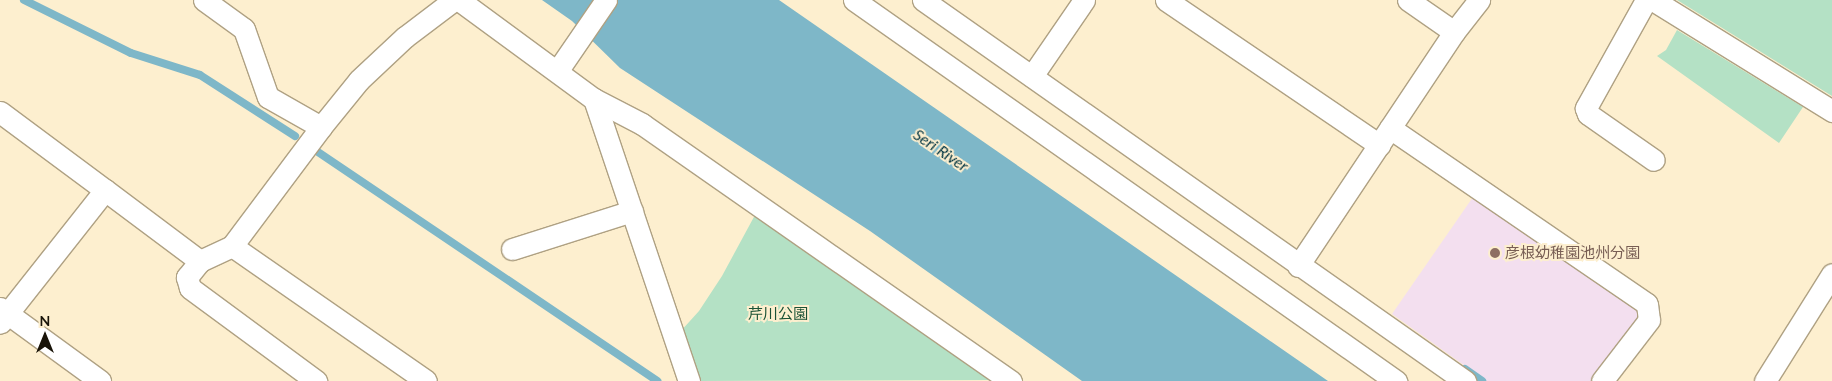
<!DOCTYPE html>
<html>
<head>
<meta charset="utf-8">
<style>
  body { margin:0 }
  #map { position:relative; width:1832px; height:381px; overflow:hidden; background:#fdefcf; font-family:Lato,"Noto Sans JP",sans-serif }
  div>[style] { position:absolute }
  .education>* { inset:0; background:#f3dfef }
  .green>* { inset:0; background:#b4e1c5 }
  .water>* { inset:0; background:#7eb7c8 }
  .stream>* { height:8px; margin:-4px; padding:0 4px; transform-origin:4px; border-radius:4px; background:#7eb7c8 }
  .roads { filter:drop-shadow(1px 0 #afa183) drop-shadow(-1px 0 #afa183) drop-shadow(0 1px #afa183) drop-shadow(0 -1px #afa183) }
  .street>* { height:21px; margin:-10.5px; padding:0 10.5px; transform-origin:10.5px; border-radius:10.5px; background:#fff }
  .dots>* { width:14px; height:14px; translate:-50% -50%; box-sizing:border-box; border:2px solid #fdefcf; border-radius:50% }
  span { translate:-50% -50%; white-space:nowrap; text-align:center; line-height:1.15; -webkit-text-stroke:4px #fdefcf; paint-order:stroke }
  .education-label { font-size:15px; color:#785e54 }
  .left { translate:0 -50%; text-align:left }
  .park-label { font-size:15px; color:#1b5236 }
  .water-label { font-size:16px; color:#003441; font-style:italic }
  .north { position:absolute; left:20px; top:311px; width:50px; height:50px; -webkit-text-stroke:4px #fdefcf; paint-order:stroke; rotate:0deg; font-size:14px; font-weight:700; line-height:20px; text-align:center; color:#191409 }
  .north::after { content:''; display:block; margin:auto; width:18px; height:22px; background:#191409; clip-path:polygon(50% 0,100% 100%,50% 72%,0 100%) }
</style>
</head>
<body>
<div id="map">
  <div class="education">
    <div style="clip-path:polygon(1473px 197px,1637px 309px,1638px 320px,1591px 381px,1486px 381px,1392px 314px)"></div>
  </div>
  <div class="green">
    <div style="clip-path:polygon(1677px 0,1832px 0,1832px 96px)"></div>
    <div style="clip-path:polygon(1677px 30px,1803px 107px,1779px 143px,1657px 56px,1666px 50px)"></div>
    <div style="clip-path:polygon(755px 215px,990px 380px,697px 381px,680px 332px,699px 311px,722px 276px)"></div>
  </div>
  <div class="water">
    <div style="clip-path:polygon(542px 0,779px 0,1328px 381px,1082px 381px,870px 231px,620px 68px,572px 21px)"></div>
  </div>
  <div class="stream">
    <div style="left:24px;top:0;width:119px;rotate:26.4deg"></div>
    <div style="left:131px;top:53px;width:72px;rotate:17.7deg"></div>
    <div style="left:200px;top:75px;width:113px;rotate:32.7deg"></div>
    <div style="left:315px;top:150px;width:413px;rotate:34deg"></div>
    <div style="left:1465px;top:369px;width:21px;rotate:35deg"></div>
  </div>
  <div class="roads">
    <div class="street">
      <div style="left:204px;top:0;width:49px;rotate:35.9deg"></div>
      <div style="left:244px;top:29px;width:72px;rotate:70.6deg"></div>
      <div style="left:268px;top:97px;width:61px;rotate:29.5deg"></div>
      <div style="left:321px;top:127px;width:60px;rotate:-51deg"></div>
      <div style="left:359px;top:80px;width:63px;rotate:-43.1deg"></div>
      <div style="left:405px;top:37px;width:61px;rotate:-37.1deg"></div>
      <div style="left:459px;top:0;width:167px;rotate:36.3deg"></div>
      <div style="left:594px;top:99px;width:54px;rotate:27.5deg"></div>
      <div style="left:642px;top:124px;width:450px;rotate:34.9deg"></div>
      <div style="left:854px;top:0;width:663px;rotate:35.11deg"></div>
      <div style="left:923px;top:0;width:663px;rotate:35.11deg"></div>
      <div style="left:1166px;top:0;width:258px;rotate:34.2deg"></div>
      <div style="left:1408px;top:0;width:56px;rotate:34.8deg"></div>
      <div style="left:1646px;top:0;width:124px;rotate:119.1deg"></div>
      <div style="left:1586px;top:108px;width:6px;rotate:72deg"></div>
      <div style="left:1588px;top:114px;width:80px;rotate:34.9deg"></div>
      <div style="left:1653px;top:0;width:211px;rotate:31.8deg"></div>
      <div style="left:558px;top:70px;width:85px;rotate:-55.6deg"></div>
      <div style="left:1032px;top:76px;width:92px;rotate:-55.6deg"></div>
      <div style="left:594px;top:99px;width:298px;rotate:71.4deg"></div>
      <div style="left:0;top:112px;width:131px;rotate:36.6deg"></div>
      <div style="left:105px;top:190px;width:169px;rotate:128.3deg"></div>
      <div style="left:1390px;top:128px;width:311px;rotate:34.4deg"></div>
      <div style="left:1647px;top:304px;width:16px;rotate:83deg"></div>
      <div style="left:1649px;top:320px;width:77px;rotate:127.6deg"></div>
      <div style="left:105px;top:190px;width:119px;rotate:36.8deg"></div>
      <div style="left:200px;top:261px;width:35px;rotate:-25deg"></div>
      <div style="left:232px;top:246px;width:149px;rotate:-53.2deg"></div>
      <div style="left:232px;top:246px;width:236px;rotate:34.8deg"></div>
      <div style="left:512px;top:249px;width:126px;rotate:-17.6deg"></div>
      <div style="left:200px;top:261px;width:21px;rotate:129deg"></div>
      <div style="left:187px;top:277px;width:11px;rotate:75deg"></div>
      <div style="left:190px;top:288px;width:157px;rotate:36.4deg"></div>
      <div style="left:1298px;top:266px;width:281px;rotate:-56.3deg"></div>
      <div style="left:1454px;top:32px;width:41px;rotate:-52deg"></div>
      <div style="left:0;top:308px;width:124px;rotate:36.1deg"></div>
      <div style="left:1765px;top:381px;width:126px;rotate:-57.9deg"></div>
    </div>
  </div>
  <div class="dots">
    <div style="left:1495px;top:253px;background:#8d6e63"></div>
  </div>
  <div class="education-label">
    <span class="left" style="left:1505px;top:253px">彦根幼稚園池州分園</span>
  </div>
  <div class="park-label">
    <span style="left:778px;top:314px">芹川公園</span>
  </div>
  <div class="water-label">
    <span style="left:941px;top:150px;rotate:34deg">Seri River</span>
  </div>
  <div class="north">N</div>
</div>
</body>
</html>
